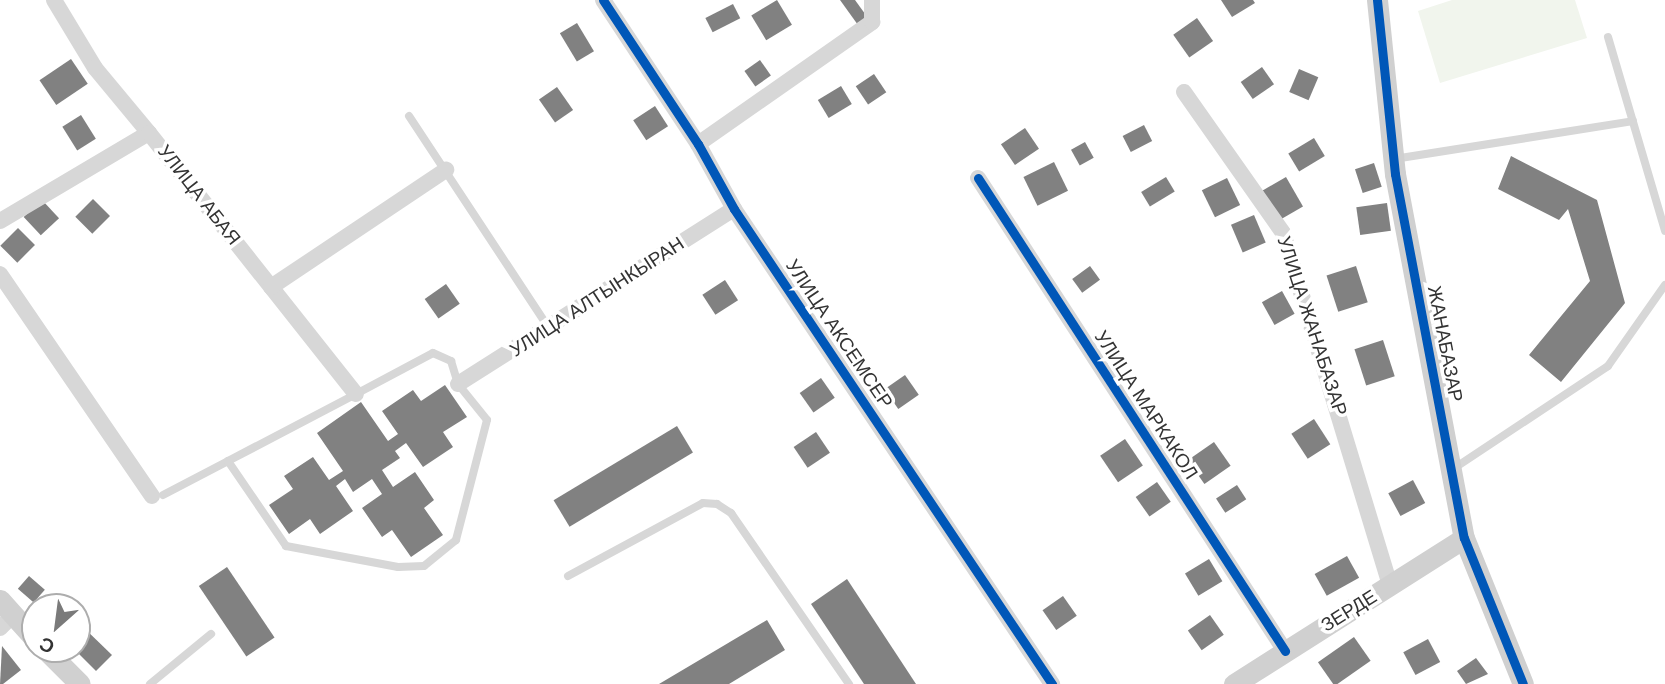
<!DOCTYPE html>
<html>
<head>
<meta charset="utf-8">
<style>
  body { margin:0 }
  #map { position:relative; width:1665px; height:684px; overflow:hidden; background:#fff; font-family:Helvetica,sans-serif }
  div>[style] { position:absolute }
  .green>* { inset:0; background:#f1f5ed }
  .building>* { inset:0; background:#818181; transform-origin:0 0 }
  .lane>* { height:8px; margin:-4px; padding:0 4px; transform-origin:4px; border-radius:4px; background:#d7d7d7 }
  .street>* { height:16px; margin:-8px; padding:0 8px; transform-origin:8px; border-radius:8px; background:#d7d7d7 }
  .secondary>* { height:21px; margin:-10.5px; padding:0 10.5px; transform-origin:10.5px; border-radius:10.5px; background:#d0d0d0 }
  .cycleway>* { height:9px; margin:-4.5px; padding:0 4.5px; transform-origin:4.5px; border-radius:4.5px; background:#0057b8 }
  span { translate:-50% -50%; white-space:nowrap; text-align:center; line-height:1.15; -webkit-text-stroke:7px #fff; paint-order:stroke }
  .street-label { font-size:19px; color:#333 }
  .north { position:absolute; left:21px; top:593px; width:70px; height:70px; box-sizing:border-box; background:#fff; border:2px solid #adadad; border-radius:50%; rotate:208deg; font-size:19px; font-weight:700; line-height:28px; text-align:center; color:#333 }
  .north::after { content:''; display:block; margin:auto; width:24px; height:32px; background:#7a7a7a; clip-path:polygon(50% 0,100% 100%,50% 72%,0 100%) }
</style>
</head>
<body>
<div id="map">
  <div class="green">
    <div style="clip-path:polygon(1452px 0,1575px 0,1587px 38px,1440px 83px,1418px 11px)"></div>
  </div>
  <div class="building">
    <div style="left:777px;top:0;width:29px;height:30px;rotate:59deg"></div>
    <div style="clip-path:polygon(840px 0,855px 0,868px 18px,858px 25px)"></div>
    <div style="clip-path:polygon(1221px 0,1253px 0,1255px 3px,1232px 17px)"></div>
    <div style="left:733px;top:4px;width:16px;height:31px;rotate:63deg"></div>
    <div style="left:1197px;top:18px;width:28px;height:29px;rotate:55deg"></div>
    <div style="left:577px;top:23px;width:33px;height:20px;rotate:59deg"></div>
    <div style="left:71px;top:59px;width:30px;height:38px;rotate:56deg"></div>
    <div style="left:760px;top:60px;width:19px;height:19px;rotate:55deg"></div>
    <div style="left:1262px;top:67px;width:21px;height:26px;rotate:55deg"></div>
    <div style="left:1299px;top:69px;width:21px;height:25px;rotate:23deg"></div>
    <div style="left:874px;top:74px;width:22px;height:22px;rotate:56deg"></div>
    <div style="left:841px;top:86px;width:21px;height:27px;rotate:59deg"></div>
    <div style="left:557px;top:87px;width:28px;height:22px;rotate:55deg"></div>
    <div style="left:655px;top:106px;width:24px;height:26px;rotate:57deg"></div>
    <div style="left:81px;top:115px;width:28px;height:22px;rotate:58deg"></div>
    <div style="left:1144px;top:125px;width:18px;height:24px;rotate:63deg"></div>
    <div style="left:1025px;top:128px;width:25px;height:29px;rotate:56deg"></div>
    <div style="left:1314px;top:138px;width:21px;height:30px;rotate:59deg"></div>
    <div style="left:1085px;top:142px;width:18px;height:16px;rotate:61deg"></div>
    <div style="clip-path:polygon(1511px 156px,1597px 200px,1625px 303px,1561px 382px,1529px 355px,1590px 281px,1568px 209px,1559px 220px,1498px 189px)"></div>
    <div style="left:1054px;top:162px;width:32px;height:34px;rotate:64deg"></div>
    <div style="left:1374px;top:163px;width:25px;height:20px;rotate:72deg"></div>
    <div style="left:1166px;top:177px;width:17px;height:29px;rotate:59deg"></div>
    <div style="left:1286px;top:177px;width:34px;height:27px;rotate:60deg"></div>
    <div style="left:1227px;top:178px;width:30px;height:28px;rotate:64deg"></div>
    <div style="left:93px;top:199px;width:24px;height:25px;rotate:45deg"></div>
    <div style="left:42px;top:200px;width:25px;height:25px;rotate:47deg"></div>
    <div style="left:1387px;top:203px;width:28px;height:31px;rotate:82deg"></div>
    <div style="left:1254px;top:215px;width:30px;height:25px;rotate:67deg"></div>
    <div style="left:18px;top:228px;width:24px;height:25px;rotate:45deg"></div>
    <div style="left:1090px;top:266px;width:17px;height:22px;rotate:54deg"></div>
    <div style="left:1356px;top:266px;width:38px;height:31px;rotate:72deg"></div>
    <div style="left:725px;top:280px;width:24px;height:27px;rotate:57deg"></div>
    <div style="left:446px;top:284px;width:24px;height:26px;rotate:55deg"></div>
    <div style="left:1282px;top:291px;width:26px;height:23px;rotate:61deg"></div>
    <div style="left:1383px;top:340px;width:38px;height:30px;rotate:72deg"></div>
    <div style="left:905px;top:375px;width:24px;height:25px;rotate:55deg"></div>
    <div style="left:821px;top:378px;width:24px;height:26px;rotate:55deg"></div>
    <div style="clip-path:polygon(445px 385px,467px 417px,443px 432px,453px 447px,423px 467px,406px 443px,395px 451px,400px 458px,382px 470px,393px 487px,415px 472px,434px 500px,424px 508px,443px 535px,411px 557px,392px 530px,382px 537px,362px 508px,382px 494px,372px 479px,353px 492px,345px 479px,336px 486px,353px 511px,320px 534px,310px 519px,289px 534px,269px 505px,293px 489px,284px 476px,313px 457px,329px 480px,343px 471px,317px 433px,361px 402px,388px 441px,398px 434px,382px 411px,413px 390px,421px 401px)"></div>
    <div style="left:1314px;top:419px;width:30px;height:27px;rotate:57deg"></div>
    <div style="left:677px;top:426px;width:31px;height:144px;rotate:59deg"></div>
    <div style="left:816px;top:432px;width:25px;height:27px;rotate:56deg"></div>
    <div style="left:1125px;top:439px;width:32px;height:30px;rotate:56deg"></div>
    <div style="left:1214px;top:442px;width:29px;height:32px;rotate:55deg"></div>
    <div style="left:1413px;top:480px;width:26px;height:28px;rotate:62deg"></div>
    <div style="left:1157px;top:482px;width:24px;height:26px;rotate:55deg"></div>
    <div style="left:1237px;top:485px;width:17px;height:25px;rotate:57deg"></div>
    <div style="left:1347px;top:556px;width:25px;height:37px;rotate:61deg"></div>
    <div style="left:1209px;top:559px;width:26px;height:28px;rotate:59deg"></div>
    <div style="left:227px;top:567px;width:85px;height:34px;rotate:56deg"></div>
    <div style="left:29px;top:576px;width:21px;height:17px;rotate:41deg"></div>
    <div style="clip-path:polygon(847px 579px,916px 684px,864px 684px,811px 604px)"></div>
    <div style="left:1063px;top:596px;width:24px;height:25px;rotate:55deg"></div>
    <div style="left:1210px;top:615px;width:24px;height:27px;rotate:55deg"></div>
    <div style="clip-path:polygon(767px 620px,785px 650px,729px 684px,659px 684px)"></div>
    <div style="clip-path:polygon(81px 625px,112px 655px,96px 671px,74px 649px)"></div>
    <div style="left:1354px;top:637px;width:29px;height:44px;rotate:55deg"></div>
    <div style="left:1428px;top:639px;width:26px;height:28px;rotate:62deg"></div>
    <div style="clip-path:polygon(2px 646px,21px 670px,3px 684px,0 684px)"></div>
    <div style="clip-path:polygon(1476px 658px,1488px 674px,1466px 684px,1457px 671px)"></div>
  </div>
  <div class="lane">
    <div style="left:1608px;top:37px;width:202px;rotate:73.6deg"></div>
    <div style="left:409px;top:116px;width:253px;rotate:56.6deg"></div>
    <div style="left:1394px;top:159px;width:242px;rotate:-9deg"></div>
    <div style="left:1453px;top:469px;width:186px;rotate:-33.6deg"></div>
    <div style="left:1608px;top:366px;width:99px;rotate:-54.9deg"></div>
    <div style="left:163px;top:495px;width:73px;rotate:-27.6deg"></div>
    <div style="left:228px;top:461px;width:144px;rotate:-27.6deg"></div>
    <div style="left:356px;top:394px;width:87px;rotate:-28deg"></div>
    <div style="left:433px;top:353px;width:20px;rotate:24deg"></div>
    <div style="left:451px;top:361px;width:24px;rotate:73deg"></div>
    <div style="left:458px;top:384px;width:46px;rotate:51.1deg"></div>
    <div style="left:487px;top:420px;width:124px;rotate:104.5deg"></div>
    <div style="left:456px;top:540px;width:41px;rotate:140.9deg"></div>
    <div style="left:424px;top:566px;width:26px;rotate:178deg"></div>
    <div style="left:398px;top:567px;width:114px;rotate:-169.4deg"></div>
    <div style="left:286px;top:546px;width:103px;rotate:-124.3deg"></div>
    <div style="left:568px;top:576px;width:153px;rotate:-28.4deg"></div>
    <div style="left:703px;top:503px;width:14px;rotate:4deg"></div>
    <div style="left:717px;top:504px;width:17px;rotate:33deg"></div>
    <div style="left:731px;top:513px;width:208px;rotate:55.4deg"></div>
    <div style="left:150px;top:684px;width:79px;rotate:-39.3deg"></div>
  </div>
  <div class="street">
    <div style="left:54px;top:0;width:79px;rotate:58.9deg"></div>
    <div style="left:95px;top:68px;width:85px;rotate:50.3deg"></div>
    <div style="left:603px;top:0;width:173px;rotate:56.6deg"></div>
    <div style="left:698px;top:144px;width:74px;rotate:61deg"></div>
    <div style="left:734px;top:209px;width:572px;rotate:56.2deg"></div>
    <div style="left:1184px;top:92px;width:172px;rotate:54.9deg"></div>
    <div style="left:1283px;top:233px;width:368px;rotate:73.1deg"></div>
    <div style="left:698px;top:144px;width:213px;rotate:-35deg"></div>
    <div style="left:872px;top:22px;width:22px;rotate:-90deg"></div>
    <div style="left:978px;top:178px;width:564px;rotate:57.01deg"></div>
    <div style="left:0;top:221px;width:173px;rotate:-30.6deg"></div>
    <div style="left:149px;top:133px;width:333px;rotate:51.6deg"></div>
    <div style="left:0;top:274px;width:269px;rotate:55.6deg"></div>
    <div style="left:271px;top:287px;width:211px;rotate:-33.8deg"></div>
    <div style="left:458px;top:384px;width:327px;rotate:-32.4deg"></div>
    <div style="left:0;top:628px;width:17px;rotate:-45deg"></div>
  </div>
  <div class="secondary">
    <div style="left:1377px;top:0;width:175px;rotate:84.1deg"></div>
    <div style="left:1395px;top:174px;width:370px;rotate:79.3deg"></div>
    <div style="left:1464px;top:538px;width:157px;rotate:68deg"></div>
    <div style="left:0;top:600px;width:52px;rotate:48.1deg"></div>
    <div style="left:45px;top:649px;width:49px;rotate:45deg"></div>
    <div style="left:1234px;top:684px;width:272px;rotate:-32.4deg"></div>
  </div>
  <div class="cycleway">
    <div style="left:603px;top:0;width:173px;rotate:56.6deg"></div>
    <div style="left:698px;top:144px;width:74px;rotate:61deg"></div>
    <div style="left:734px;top:209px;width:572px;rotate:56.2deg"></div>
    <div style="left:1377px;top:0;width:175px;rotate:84.1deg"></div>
    <div style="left:1395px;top:174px;width:370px;rotate:79.3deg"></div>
    <div style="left:1464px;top:538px;width:157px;rotate:68deg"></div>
    <div style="left:978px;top:178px;width:564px;rotate:57.01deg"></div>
  </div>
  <div class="street-label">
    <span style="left:199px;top:195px;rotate:52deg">УЛИЦА АБАЯ</span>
    <span style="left:597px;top:297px;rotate:-33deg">УЛИЦА АЛТЫНКЫРАН</span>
    <span style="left:1312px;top:326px;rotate:72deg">УЛИЦА ЖАНАБАЗАР</span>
    <span style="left:839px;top:334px;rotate:56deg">УЛИЦА АКСЕМСЕР</span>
    <span style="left:1445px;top:344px;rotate:79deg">ЖАНАБАЗАР</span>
    <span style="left:1146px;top:405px;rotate:57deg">УЛИЦА МАРКАКОЛ</span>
    <span style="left:1349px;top:611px;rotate:-32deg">ЗЕРДЕ</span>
  </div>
  <div class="north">С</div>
</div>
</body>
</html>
